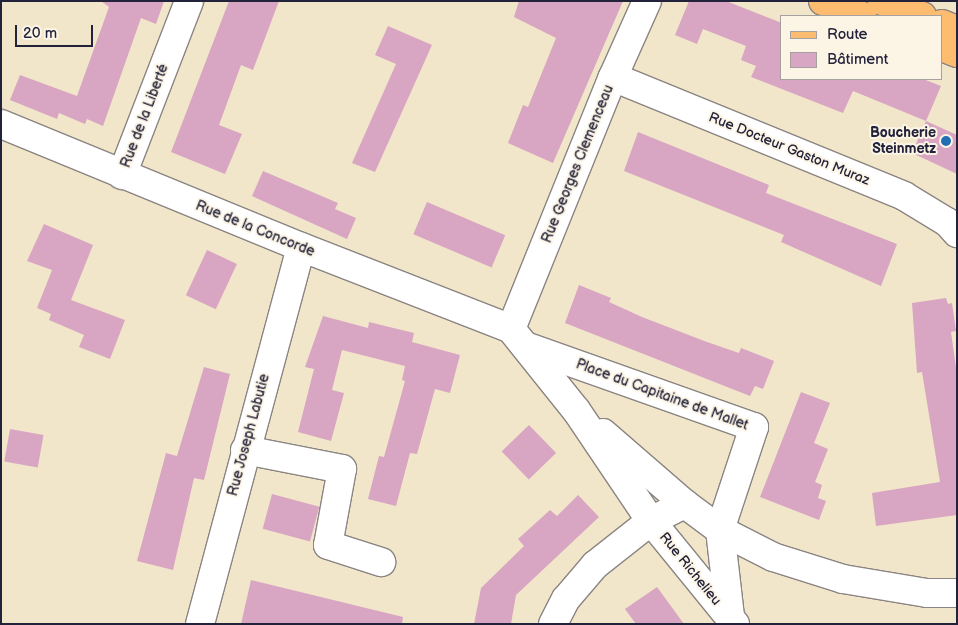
<!DOCTYPE html>
<html>
<head>
<meta charset="utf-8">
<style>
  body { margin:0 }
  #map { position:relative; width:958px; height:625px; overflow:hidden; background:#f1e6c9; font-family:"Balsamiq Sans",sans-serif }
  div>[style] { position:absolute }
  .building>* { inset:0; background:#d8a5c3; transform-origin:0 0 }
  .roads { filter:drop-shadow(1px 0 #8a8482) drop-shadow(-1px 0 #8a8482) drop-shadow(0 1px #8a8482) drop-shadow(0 -1px #8a8482) }
  .minor>* { height:28px; margin:-14px; padding:0 14px; transform-origin:14px; border-radius:14px; background:#fff }
  .major>* { height:28px; margin:-14px; padding:0 14px; transform-origin:14px; border-radius:14px; background:#fdbc70 }
  .dots>* { width:14px; height:14px; translate:-50% -50%; box-sizing:border-box; border:2px solid #fcf5e5; border-radius:50% }
  span { translate:-50% -50%; white-space:nowrap; text-align:center; line-height:1.15; -webkit-text-stroke:4px #fcf5e5; paint-order:stroke }
  .street-label { font-size:14px; color:#22223b }
  .poi-label { font-size:14px; color:#22223b; font-weight:700 }
  .right { translate:-100% -50%; text-align:right }
  .frame { position:absolute; inset:0; border:2px solid #22223b; pointer-events:none }
  .legend { position:absolute; left:780px; top:15px; width:162px; height:65px; box-sizing:border-box; background:#fcf5e5; border:1px solid #a5a1a1; margin:0; padding:6px 9px; list-style:none; font-size:15px; color:#22223b }
  .legend li { display:flex; align-items:center; gap:10px; height:25px }
  .legend b { width:25px; border:1px solid #a5a1a1 }
  .scale { position:absolute; left:15px; top:25px; width:78px; height:22px; box-sizing:border-box; border:2px solid #22223b; border-top:0; padding-left:6px; font-size:15px; line-height:18px; white-space:nowrap; color:#22223b; -webkit-text-stroke:4px #fcf5e5; paint-order:stroke }
</style>
</head>
<body>
<div id="map">
  <div class="building">
    <div style="clip-path:polygon(101px 1px,164px 1px,156px 24px,141px 18px,103px 126px,87px 119px,85px 124px,59px 113px,57px 119px,10px 100px,20px 75px,77px 96px,109px 7px)"></div>
    <div style="clip-path:polygon(229px 1px,279px 1px,253px 70px,241px 65px,219px 125px,242px 134px,225px 174px,171px 152px)"></div>
    <div style="clip-path:polygon(519px 1px,623px 1px,553px 163px,508px 143px,523px 105px,528px 107px,556px 38px,514px 17px)"></div>
    <div style="clip-path:polygon(689px 1px,726px 1px,782px 23px,782px 79px,923px 79px,941px 86px,926px 121px,853px 91px,843px 113px,751px 77px,756px 66px,741px 60px,746px 46px,703px 29px,697px 44px,675px 35px)"></div>
    <div style="clip-path:polygon(388px 26px,432px 45px,375px 172px,352px 163px,396px 64px,375px 55px)"></div>
    <div style="clip-path:polygon(926px 121px,957px 135px,957px 174px,912px 153px)"></div>
    <div style="clip-path:polygon(638px 132px,769px 185px,766px 193px,897px 244px,881px 286px,781px 242px,784px 235px,624px 171px)"></div>
    <div style="clip-path:polygon(263px 171px,338px 203px,335px 209px,356px 218px,347px 239px,252px 196px)"></div>
    <div style="left:427px;top:202px;width:85px;height:35px;rotate:23deg"></div>
    <div style="clip-path:polygon(44px 224px,93px 245px,71px 300px,125px 320px,110px 359px,79px 347px,84px 335px,49px 320px,51px 314px,37px 308px,52px 270px,27px 261px)"></div>
    <div style="left:207px;top:250px;width:33px;height:50px;rotate:25deg"></div>
    <div style="clip-path:polygon(579px 285px,611px 298px,609px 302px,642px 317px,707px 342px,739px 353px,741px 348px,774px 361px,763px 389px,755px 386px,750px 396px,565px 323px)"></div>
    <div style="clip-path:polygon(946px 298px,948px 304px,952px 303px,956px 331px,951px 332px,957px 375px,957px 515px,876px 526px,872px 493px,940px 482px,922px 372px,917px 373px,912px 303px)"></div>
    <div style="clip-path:polygon(323px 316px,368px 328px,369px 322px,414px 333px,412px 342px,460px 355px,450px 393px,435px 389px,417px 454px,410px 453px,396px 506px,368px 499px,379px 456px,384px 457px,405px 381px,402px 380px,405px 366px,342px 350px,332px 390px,344px 393px,331px 441px,298px 432px,314px 369px,305px 367px)"></div>
    <div style="clip-path:polygon(204px 367px,230px 374px,204px 480px,194px 478px,173px 570px,137px 561px,166px 453px,177px 456px)"></div>
    <div style="clip-path:polygon(801px 392px,830px 403px,814px 443px,828px 449px,815px 482px,822px 485px,818px 498px,826px 501px,819px 520px,760px 497px)"></div>
    <div style="left:529px;top:425px;width:39px;height:38px;rotate:46deg"></div>
    <div style="left:10px;top:429px;width:34px;height:33px;rotate:10deg"></div>
    <div style="left:272px;top:494px;width:49px;height:36px;rotate:15deg"></div>
    <div style="clip-path:polygon(578px 495px,599px 517px,516px 595px,511px 624px,474px 624px,481px 588px,524px 546px,518px 539px,550px 510px,557px 516px)"></div>
    <div style="clip-path:polygon(251px 580px,403px 617px,402px 624px,241px 624px)"></div>
    <div style="clip-path:polygon(657px 587px,684px 624px,636px 624px,625px 609px)"></div>
  </div>
  <div class="roads">
    <div class="minor">
      <div style="left:613px;top:77px;width:314px;rotate:22.2deg"></div>
      <div style="left:904px;top:196px;width:50px;rotate:31.2deg"></div>
      <div style="left:947px;top:222px;width:15px;rotate:48deg"></div>
      <div style="left:1px;top:124px;width:324px;rotate:22.3deg"></div>
      <div style="left:301px;top:247px;width:225px;rotate:21.3deg"></div>
      <div style="left:511px;top:329px;width:104px;rotate:51.3deg"></div>
      <div style="left:576px;top:410px;width:134px;rotate:56deg"></div>
      <div style="left:651px;top:521px;width:133px;rotate:50.8deg"></div>
      <div style="left:122px;top:175px;width:186px;rotate:-68.9deg"></div>
      <div style="left:511px;top:329px;width:272px;rotate:-68deg"></div>
      <div style="left:613px;top:77px;width:83px;rotate:-65.9deg"></div>
      <div style="left:525px;top:346px;width:243px;rotate:19.5deg"></div>
      <div style="left:754px;top:427px;width:108px;rotate:108.3deg"></div>
      <div style="left:720px;top:530px;width:87px;rotate:83.4deg"></div>
      <div style="left:603px;top:433px;width:108px;rotate:40.9deg"></div>
      <div style="left:245px;top:450px;width:99px;rotate:11.1deg"></div>
      <div style="left:342px;top:469px;width:77px;rotate:100.4deg"></div>
      <div style="left:328px;top:545px;width:56px;rotate:17.8deg"></div>
      <div style="left:200px;top:624px;width:390px;rotate:-75deg"></div>
      <div style="left:553px;top:624px;width:28px;rotate:-63deg"></div>
      <div style="left:566px;top:599px;width:45px;rotate:-49.5deg"></div>
      <div style="left:595px;top:565px;width:71px;rotate:-38.2deg"></div>
      <div style="left:651px;top:521px;width:38px;rotate:-27deg"></div>
      <div style="left:685px;top:504px;width:44px;rotate:36.6deg"></div>
      <div style="left:720px;top:530px;width:59px;rotate:27deg"></div>
      <div style="left:773px;top:557px;width:73px;rotate:17.4deg"></div>
      <div style="left:843px;top:579px;width:85px;rotate:9.5deg"></div>
      <div style="left:927px;top:593px;width:30px"></div>
    </div>
    <div class="major">
      <div style="left:823px;top:1px;width:42px;rotate:21deg"></div>
      <div style="left:882px;top:1px;width:43px;rotate:20.6deg"></div>
      <div style="left:942px;top:24px;width:16px;rotate:22deg"></div>
      <div style="left:942px;top:47px;width:16px;rotate:22deg"></div>
    </div>
  </div>
  <div class="dots">
    <div style="left:946px;top:141px;background:#1f6fb2"></div>
  </div>
  <div class="street-label">
    <span style="left:145px;top:116px;rotate:-69deg">Rue de la Liberté</span>
    <span style="left:789px;top:149px;rotate:22deg">Rue Docteur Gaston Muraz</span>
    <span style="left:578px;top:164px;rotate:-68deg">Rue Georges Clemenceau</span>
    <span style="left:255px;top:229px;rotate:22deg">Rue de la Concorde</span>
    <span style="left:662px;top:395px;rotate:20deg">Place du Capitaine de Mallet</span>
    <span style="left:249px;top:435px;rotate:-75deg">Rue Joseph Labutie</span>
    <span style="left:690px;top:569px;rotate:51deg">Rue Richelieu</span>
  </div>
  <div class="poi-label">
    <span class="right" style="left:936px;top:141px">Boucherie<br>Steinmetz</span>
  </div>
  <div class="frame"></div>
  <ul class="legend">
  <li><b style="height:6px;background:#fdbc70"></b>Route</li>
  <li><b style="height:14px;background:#d8a5c3"></b>Bâtiment</li>
  </ul>
  <div class="scale">20 m</div>
</div>
</body>
</html>
